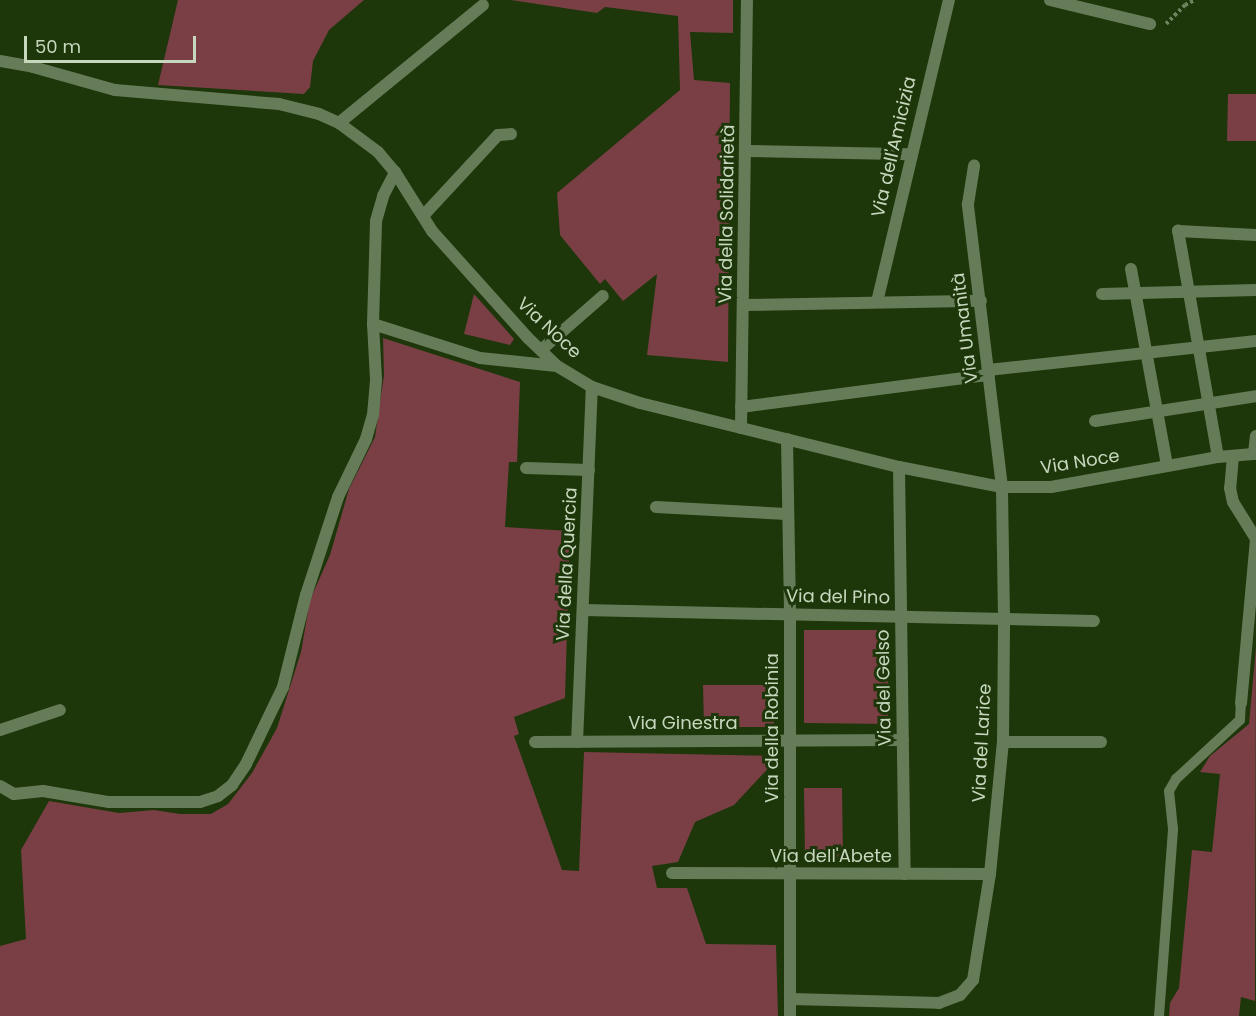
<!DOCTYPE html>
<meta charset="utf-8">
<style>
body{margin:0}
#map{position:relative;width:1256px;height:1016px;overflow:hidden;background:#1d360a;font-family:Poppins,sans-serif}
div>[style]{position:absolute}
.green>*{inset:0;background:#793f45}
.path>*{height:4px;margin-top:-2px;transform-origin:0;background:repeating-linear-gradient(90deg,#6d825f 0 3px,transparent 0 6px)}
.service>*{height:10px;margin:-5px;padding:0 5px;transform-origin:5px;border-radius:5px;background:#667c59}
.minor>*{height:12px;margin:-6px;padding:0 6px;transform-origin:6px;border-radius:6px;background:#667c59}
span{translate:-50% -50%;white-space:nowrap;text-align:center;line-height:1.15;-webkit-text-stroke:6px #1d360a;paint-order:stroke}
.street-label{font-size:18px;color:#c7d7be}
.scale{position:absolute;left:24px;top:36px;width:172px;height:27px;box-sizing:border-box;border:3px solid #c7d7be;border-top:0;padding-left:8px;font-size:18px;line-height:21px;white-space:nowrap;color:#c7d7be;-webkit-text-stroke:4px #1d360a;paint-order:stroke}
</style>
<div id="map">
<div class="green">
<i style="clip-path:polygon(178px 0,364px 0,329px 30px,313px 61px,310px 87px,304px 94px,158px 85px)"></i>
<i style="clip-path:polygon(511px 0,733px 0,733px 33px,690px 32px,694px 80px,730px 83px,728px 362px,647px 355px,657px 274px,623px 301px,605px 279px,600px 284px,560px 235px,557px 193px,680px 90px,678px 16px,605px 7px,597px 13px)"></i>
<i style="clip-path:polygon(1228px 94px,1256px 94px,1256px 141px,1227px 141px)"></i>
<i style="clip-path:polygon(474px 294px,514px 339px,510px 345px,464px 334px)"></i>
<i style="clip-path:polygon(383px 338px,520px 382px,517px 462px,509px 462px,505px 527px,570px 531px,565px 698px,514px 717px,519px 734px,514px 736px,562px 870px,579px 871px,584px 752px,773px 756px,775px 761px,734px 805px,695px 822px,678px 862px,652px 866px,657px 888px,687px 888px,706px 944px,776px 945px,778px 1016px,0 1016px,0 946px,26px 939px,21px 850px,49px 801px,119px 813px,154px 810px,180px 814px,211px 814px,228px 804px,252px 773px,277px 728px,301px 652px,310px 600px,330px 555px,349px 489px,375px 437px,384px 375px)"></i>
<i style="clip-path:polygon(804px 630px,888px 630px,888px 724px,804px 723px)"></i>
<i style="clip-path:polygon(1256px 647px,1255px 1001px,1241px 997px,1239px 1016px,1169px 1016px,1170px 1003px,1179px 988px,1192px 850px,1212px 852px,1220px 774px,1200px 772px,1210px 756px,1249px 724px)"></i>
<i style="clip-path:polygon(703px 685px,774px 685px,774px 727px,704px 727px)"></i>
<i style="clip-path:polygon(804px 788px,842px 788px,843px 858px,805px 858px)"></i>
</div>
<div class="path">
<i style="left:1166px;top:24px;width:27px;rotate:-45deg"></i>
<i style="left:1185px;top:5px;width:11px;rotate:-27deg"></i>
</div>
<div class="service">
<i style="left:1159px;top:1016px;width:188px;rotate:-85.7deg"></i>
<i style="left:1173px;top:829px;width:38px;rotate:-96deg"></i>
<i style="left:1169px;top:791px;width:14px;rotate:-60deg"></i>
<i style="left:1176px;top:779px;width:87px;rotate:-42.7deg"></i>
<i style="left:1240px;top:720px;width:17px;rotate:-87deg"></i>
</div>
<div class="minor">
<i style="left:1050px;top:0;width:103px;rotate:13.5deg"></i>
<i style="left:0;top:61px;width:34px;rotate:10deg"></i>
<i style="left:33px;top:67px;width:85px;rotate:15.7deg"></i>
<i style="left:115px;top:90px;width:165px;rotate:4.9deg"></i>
<i style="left:279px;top:104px;width:41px;rotate:14deg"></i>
<i style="left:319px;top:114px;width:22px;rotate:24deg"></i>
<i style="left:339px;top:123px;width:49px;rotate:36.6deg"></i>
<i style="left:378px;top:152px;width:26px;rotate:50deg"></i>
<i style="left:395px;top:172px;width:70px;rotate:57.9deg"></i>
<i style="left:432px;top:231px;width:144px;rotate:48.1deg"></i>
<i style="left:528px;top:338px;width:40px;rotate:44deg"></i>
<i style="left:557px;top:366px;width:41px;rotate:31deg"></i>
<i style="left:592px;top:387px;width:51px;rotate:18.4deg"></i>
<i style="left:640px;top:403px;width:267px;rotate:13.9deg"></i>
<i style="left:899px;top:467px;width:105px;rotate:11deg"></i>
<i style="left:1002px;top:487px;width:49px"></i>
<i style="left:1051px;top:487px;width:170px;rotate:-10.2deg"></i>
<i style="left:1218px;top:457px;width:38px;rotate:-5deg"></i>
<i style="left:339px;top:123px;width:186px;rotate:-39.3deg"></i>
<i style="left:747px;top:151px;width:163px;rotate:1.1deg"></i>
<i style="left:423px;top:216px;width:110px;rotate:-47.2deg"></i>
<i style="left:498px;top:135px;width:13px;rotate:-4deg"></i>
<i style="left:1131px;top:269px;width:200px;rotate:79.6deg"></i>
<i style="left:1102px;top:294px;width:154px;rotate:-1.5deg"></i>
<i style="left:877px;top:302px;width:310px;rotate:-76.6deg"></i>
<i style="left:743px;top:305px;width:238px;rotate:-1deg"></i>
<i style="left:373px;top:324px;width:112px;rotate:17.6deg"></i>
<i style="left:480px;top:358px;width:77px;rotate:5.9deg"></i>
<i style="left:541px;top:350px;width:82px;rotate:-41.1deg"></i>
<i style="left:988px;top:370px;width:270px;rotate:-6.2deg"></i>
<i style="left:741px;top:407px;width:250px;rotate:-7.4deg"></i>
<i style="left:1095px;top:421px;width:163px;rotate:-8.8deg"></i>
<i style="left:741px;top:428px;width:428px;rotate:-89.2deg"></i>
<i style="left:787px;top:439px;width:175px;rotate:89deg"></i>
<i style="left:790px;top:614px;width:402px;rotate:90deg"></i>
<i style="left:1254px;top:454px;width:18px;rotate:-84deg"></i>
<i style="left:1233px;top:456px;width:32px;rotate:95deg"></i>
<i style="left:1230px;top:488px;width:14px;rotate:78deg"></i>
<i style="left:1233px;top:502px;width:44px;rotate:58.1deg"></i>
<i style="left:1256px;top:539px;width:165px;rotate:95.2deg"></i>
<i style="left:1218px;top:457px;width:230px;rotate:-100deg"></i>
<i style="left:1178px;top:231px;width:78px;rotate:2.9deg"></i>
<i style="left:899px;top:467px;width:407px;rotate:89.2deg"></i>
<i style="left:526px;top:468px;width:63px;rotate:1.8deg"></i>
<i style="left:656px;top:507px;width:131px;rotate:3.1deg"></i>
<i style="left:583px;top:610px;width:511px;rotate:1.23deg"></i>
<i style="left:0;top:730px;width:63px;rotate:-18.4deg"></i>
<i style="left:535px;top:742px;width:368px;rotate:-0.3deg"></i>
<i style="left:577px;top:742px;width:355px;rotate:-87.6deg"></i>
<i style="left:1003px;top:742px;width:98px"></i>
<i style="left:0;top:786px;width:16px;rotate:30deg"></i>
<i style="left:14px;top:794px;width:29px;rotate:-6deg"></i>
<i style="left:43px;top:791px;width:67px;rotate:9.5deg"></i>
<i style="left:109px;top:802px;width:91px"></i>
<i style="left:200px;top:802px;width:19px;rotate:-18deg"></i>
<i style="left:218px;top:796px;width:18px;rotate:-38deg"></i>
<i style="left:232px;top:785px;width:25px;rotate:-56deg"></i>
<i style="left:246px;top:764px;width:85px;rotate:-64.3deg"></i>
<i style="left:283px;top:687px;width:95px;rotate:-76deg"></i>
<i style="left:306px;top:595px;width:103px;rotate:-71.9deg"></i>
<i style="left:338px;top:497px;width:64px;rotate:-64.2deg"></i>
<i style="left:366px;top:439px;width:25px;rotate:-74deg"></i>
<i style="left:373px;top:415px;width:36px;rotate:-85deg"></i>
<i style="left:376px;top:379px;width:55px;rotate:-93.1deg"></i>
<i style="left:373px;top:324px;width:103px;rotate:-88.3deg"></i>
<i style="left:376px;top:221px;width:26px;rotate:-74deg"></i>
<i style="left:383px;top:196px;width:27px;rotate:-63deg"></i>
<i style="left:672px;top:873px;width:318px;rotate:0.2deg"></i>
<i style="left:791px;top:999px;width:148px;rotate:1.5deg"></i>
<i style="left:939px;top:1003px;width:22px;rotate:-21deg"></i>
<i style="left:960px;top:995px;width:20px;rotate:-49deg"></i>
<i style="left:973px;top:980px;width:107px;rotate:-80.9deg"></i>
<i style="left:990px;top:874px;width:133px;rotate:-84.4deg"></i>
<i style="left:1003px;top:742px;width:124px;rotate:-89.5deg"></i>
<i style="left:1004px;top:618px;width:131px;rotate:-90.9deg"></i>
<i style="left:1002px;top:487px;width:285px;rotate:-96.9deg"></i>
<i style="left:968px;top:204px;width:39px;rotate:-81deg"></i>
</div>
<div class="street-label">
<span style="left:894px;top:147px;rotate:-77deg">Via dell'Amicizia</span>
<span style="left:727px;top:214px;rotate:-89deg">Via della Solidarietà</span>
<span style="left:549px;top:328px;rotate:43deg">Via Noce</span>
<span style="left:965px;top:328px;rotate:-97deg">Via Umanità</span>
<span style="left:1080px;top:462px;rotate:-9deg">Via Noce</span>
<span style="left:567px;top:564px;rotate:-87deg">Via della Quercia</span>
<span style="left:838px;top:597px;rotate:1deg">Via del Pino</span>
<span style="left:884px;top:688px;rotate:-91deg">Via del Gelso</span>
<span style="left:683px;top:723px">Via Ginestra</span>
<span style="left:772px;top:728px;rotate:-90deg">Via della Robinia</span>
<span style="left:982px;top:743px;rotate:-87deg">Via del Larice</span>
<span style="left:831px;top:856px">Via dell'Abete</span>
</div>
<div class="scale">50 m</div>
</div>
